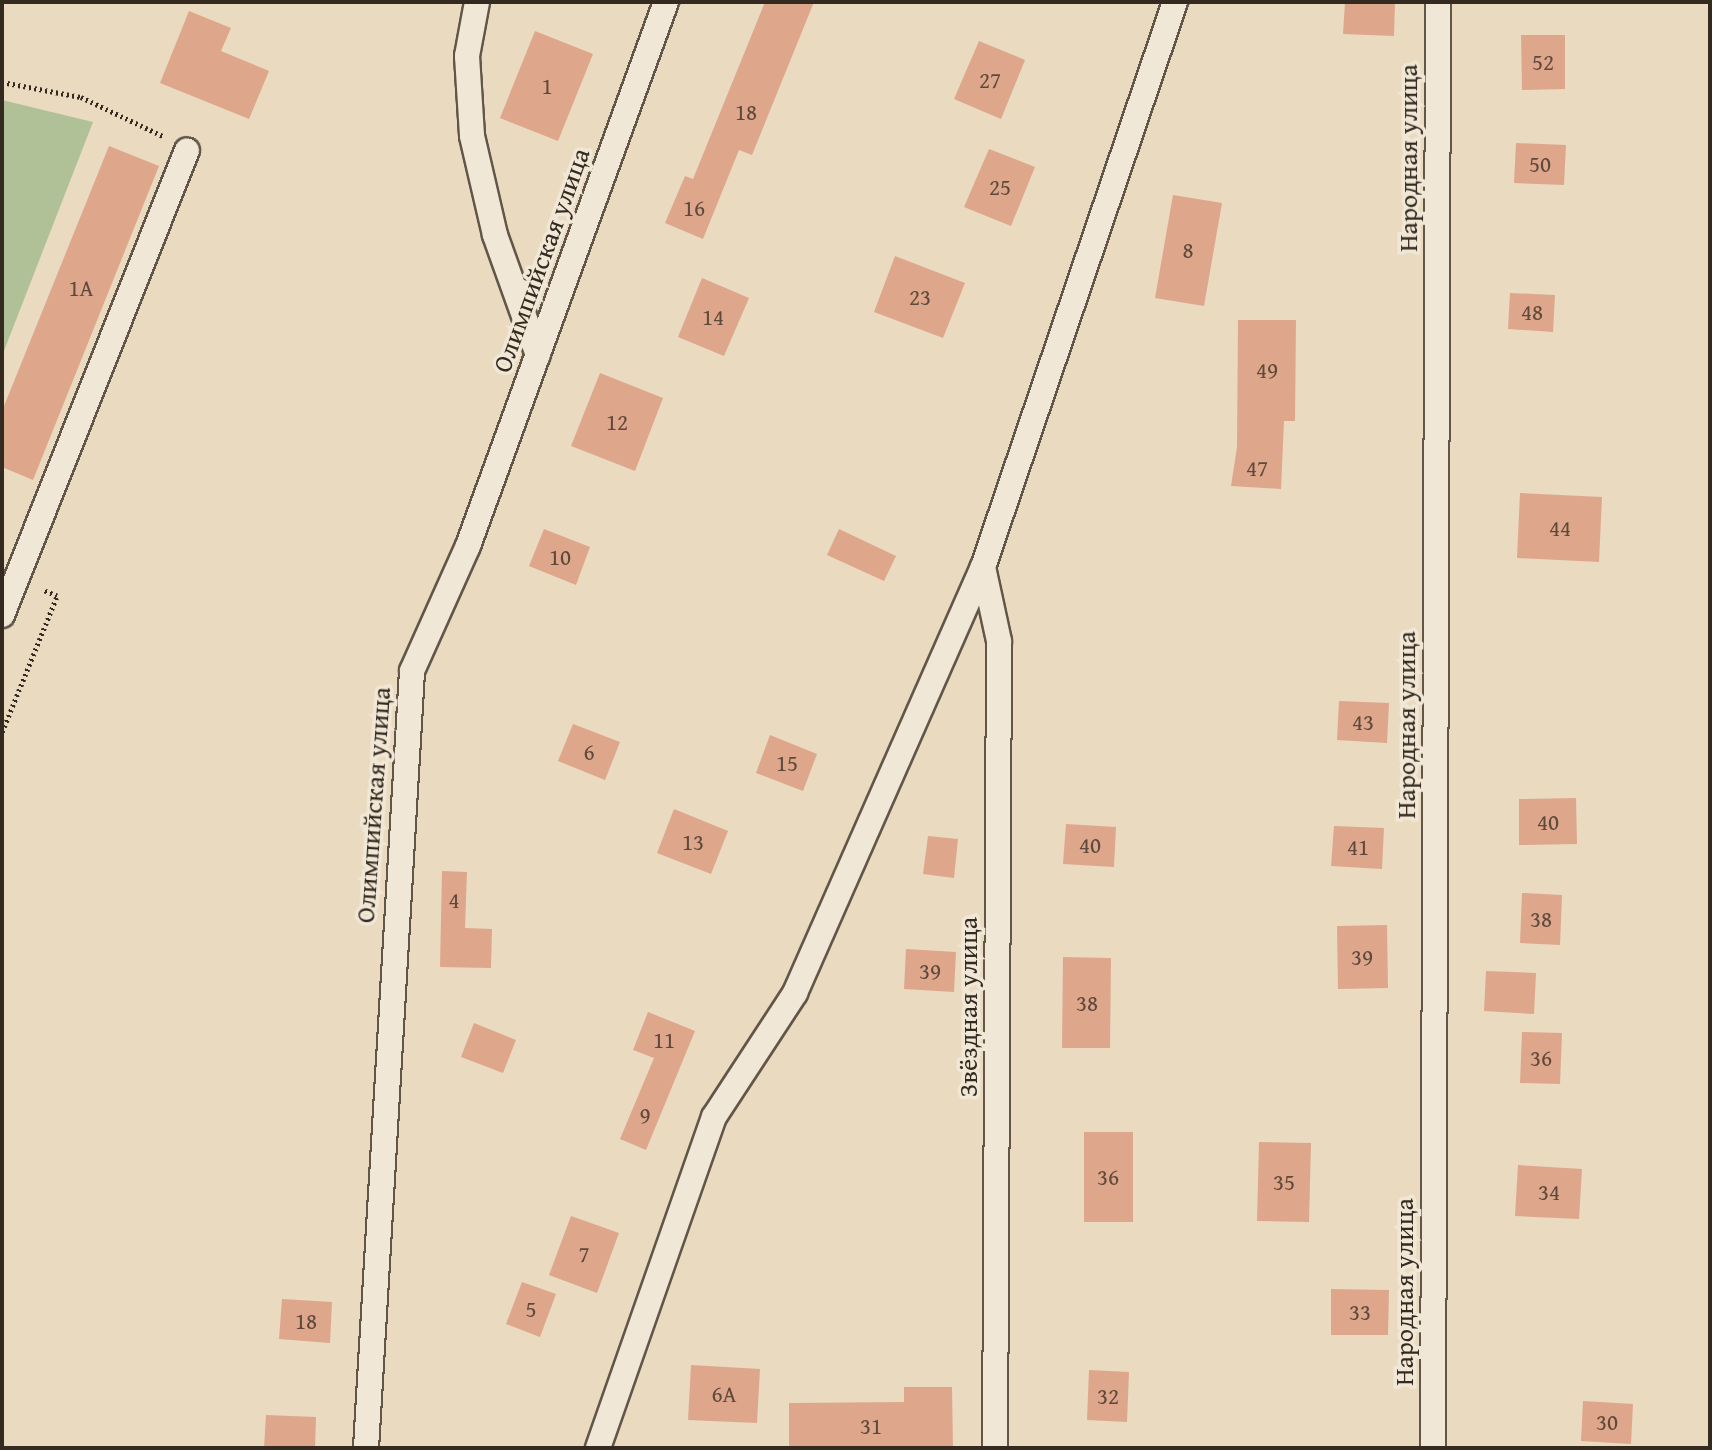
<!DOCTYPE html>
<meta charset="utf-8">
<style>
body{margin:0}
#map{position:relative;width:1712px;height:1450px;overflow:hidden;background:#e9dac0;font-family:"Gentium Book Plus",serif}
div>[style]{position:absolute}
.green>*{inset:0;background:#b0c197}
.building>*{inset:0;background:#dea78c}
.path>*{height:4.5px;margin-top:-2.25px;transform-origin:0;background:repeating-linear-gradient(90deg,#342a1f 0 2px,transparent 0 5.5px)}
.roads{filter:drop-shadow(2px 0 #615647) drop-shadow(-2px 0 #615647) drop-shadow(0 2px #615647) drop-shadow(0 -2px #615647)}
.street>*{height:24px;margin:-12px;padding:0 12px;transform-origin:12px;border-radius:12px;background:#f1e7d6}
span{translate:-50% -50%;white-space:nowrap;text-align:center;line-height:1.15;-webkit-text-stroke:7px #f1e7d6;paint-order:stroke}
.number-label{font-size:23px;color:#5e493a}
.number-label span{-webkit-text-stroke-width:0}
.street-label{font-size:26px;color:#342a1f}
.frame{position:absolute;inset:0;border:4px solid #342a1f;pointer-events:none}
</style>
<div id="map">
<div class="green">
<i style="clip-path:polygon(2px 100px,93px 122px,2px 356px)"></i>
</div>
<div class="building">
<i style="clip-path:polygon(765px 2px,814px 2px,752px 155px,739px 150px,703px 239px,665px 223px,685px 176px,693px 179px)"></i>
<i style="clip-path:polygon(1345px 2px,1395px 2px,1394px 36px,1343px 34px)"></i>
<i style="clip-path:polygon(189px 11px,231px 28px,221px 51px,269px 71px,249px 119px,160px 83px)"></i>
<i style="clip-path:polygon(535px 31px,593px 54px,558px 141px,500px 118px)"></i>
<i style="clip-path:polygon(1521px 35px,1565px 35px,1565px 89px,1522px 90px)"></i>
<i style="clip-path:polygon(979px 41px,1025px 60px,1001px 119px,954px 99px)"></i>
<i style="clip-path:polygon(1516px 143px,1566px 145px,1564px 185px,1514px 183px)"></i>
<i style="clip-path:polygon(109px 146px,159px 166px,33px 480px,2px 467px,2px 411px)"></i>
<i style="clip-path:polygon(989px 149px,1035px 167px,1011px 226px,964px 207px)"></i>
<i style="clip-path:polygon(1173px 195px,1222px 203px,1204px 306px,1155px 298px)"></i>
<i style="clip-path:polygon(895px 256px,965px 283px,943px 338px,874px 312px)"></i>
<i style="clip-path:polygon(702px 278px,749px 298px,724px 356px,678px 337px)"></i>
<i style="clip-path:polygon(1510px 293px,1555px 295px,1553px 332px,1508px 329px)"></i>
<i style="clip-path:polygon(1238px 320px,1296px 320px,1295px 421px,1284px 421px,1281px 489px,1231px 486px,1237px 447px)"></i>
<i style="clip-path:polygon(600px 373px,663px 398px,635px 471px,571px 446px)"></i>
<i style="clip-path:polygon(1520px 493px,1602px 497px,1599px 562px,1517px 558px)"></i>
<i style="clip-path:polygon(544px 529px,590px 547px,576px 585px,529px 566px)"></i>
<i style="clip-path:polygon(839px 529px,896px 556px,884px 581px,827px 555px)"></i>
<i style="clip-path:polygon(1339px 701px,1389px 703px,1387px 743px,1337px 740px)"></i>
<i style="clip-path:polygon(573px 724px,620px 742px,605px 780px,558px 761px)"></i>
<i style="clip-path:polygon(770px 735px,817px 754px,803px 791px,756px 773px)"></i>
<i style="clip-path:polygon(1576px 798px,1577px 844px,1519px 845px,1519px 799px)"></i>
<i style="clip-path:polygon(674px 809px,728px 831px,711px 874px,657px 853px)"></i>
<i style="clip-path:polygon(1066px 824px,1116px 827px,1114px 867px,1063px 864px)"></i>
<i style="clip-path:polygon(1334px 826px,1384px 828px,1382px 869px,1331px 866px)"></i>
<i style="clip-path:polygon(928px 836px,958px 839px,954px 878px,923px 874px)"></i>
<i style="clip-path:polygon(442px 871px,467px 872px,465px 928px,492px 929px,491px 968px,440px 967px)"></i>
<i style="clip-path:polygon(1522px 893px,1562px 895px,1560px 945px,1520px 943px)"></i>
<i style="clip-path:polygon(1387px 925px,1388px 988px,1338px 989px,1337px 926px)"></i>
<i style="clip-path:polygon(906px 949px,956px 952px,954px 992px,904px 989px)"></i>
<i style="clip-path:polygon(1063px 957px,1111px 958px,1110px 1048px,1062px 1048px)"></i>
<i style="clip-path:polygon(1486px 971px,1536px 973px,1534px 1014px,1484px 1011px)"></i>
<i style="clip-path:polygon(648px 1012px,695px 1031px,646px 1150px,620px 1139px,654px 1058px,633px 1050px)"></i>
<i style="clip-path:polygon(474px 1023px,516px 1040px,503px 1073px,461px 1057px)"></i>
<i style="clip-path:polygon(1522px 1032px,1562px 1033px,1560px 1084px,1520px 1083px)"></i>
<i style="clip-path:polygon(1084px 1132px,1133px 1132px,1133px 1222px,1084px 1222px)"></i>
<i style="clip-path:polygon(1259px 1142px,1311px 1143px,1309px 1222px,1257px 1221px)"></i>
<i style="clip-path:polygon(1518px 1165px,1582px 1169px,1579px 1219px,1515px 1216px)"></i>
<i style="clip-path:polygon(571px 1216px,619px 1233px,597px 1293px,549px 1275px)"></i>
<i style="clip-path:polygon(522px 1282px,556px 1294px,540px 1337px,506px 1324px)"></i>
<i style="clip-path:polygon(1331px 1289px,1389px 1290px,1388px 1335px,1331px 1335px)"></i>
<i style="clip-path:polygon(282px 1299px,332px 1302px,330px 1343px,279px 1339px)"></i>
<i style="clip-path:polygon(691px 1365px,760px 1369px,757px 1423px,688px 1420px)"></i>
<i style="clip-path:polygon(1089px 1370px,1129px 1372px,1127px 1422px,1087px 1420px)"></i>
<i style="clip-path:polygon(904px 1387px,952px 1387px,953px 1448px,789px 1448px,789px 1403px,904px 1402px)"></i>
<i style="clip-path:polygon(1583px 1401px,1633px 1404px,1631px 1444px,1581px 1441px)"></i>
<i style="clip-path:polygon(266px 1415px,316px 1417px,315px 1448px,264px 1448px)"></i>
</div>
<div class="path">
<i style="left:2px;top:82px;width:80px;rotate:10.8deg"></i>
<i style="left:81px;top:97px;width:93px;rotate:25.5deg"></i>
<i style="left:2px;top:732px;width:147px;rotate:-68deg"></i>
<i style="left:57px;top:596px;width:16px;rotate:-158deg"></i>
</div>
<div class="roads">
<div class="street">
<i style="left:477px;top:2px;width:55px;rotate:100.5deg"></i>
<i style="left:467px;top:56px;width:80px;rotate:86.4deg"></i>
<i style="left:472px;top:136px;width:102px;rotate:76.9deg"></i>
<i style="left:495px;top:235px;width:127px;rotate:70.3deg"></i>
<i style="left:983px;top:567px;width:76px;rotate:77.8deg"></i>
<i style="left:999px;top:641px;width:807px;rotate:90.28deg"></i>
<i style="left:2px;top:615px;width:500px;rotate:-68.3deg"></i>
<i style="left:366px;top:1448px;width:778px;rotate:-86.61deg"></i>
<i style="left:412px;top:671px;width:137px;rotate:-65.9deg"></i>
<i style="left:468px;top:546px;width:579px;rotate:-70deg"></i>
<i style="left:598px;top:1448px;width:351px;rotate:-70.7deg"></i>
<i style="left:714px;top:1117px;width:148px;rotate:-56.8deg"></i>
<i style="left:795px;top:993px;width:466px;rotate:-66.2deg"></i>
<i style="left:983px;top:567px;width:597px;rotate:-71.23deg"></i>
<i style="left:1433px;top:1448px;width:1446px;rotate:-89.8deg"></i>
</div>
</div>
<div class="number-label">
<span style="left:1543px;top:62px">52</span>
<span style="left:990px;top:80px">27</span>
<span style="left:547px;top:86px">1</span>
<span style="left:746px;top:112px">18</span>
<span style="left:1540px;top:164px">50</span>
<span style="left:1000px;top:187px">25</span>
<span style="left:694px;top:208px">16</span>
<span style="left:1188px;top:250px">8</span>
<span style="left:81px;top:288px">1А</span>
<span style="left:920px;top:297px">23</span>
<span style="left:1532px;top:312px">48</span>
<span style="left:713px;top:317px">14</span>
<span style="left:1267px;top:370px">49</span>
<span style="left:617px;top:422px">12</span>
<span style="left:1257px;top:468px">47</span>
<span style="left:1560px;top:528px">44</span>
<span style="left:560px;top:557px">10</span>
<span style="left:1363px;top:722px">43</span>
<span style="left:589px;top:752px">6</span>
<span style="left:787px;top:763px">15</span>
<span style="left:1548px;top:822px">40</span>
<span style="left:693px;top:842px">13</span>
<span style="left:1090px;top:845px">40</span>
<span style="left:1358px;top:847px">41</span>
<span style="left:454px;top:900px">4</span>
<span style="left:1541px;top:919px">38</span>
<span style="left:1362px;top:957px">39</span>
<span style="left:930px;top:971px">39</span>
<span style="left:1087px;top:1003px">38</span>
<span style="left:664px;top:1040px">11</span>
<span style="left:1541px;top:1058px">36</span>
<span style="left:645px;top:1115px">9</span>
<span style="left:1108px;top:1177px">36</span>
<span style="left:1284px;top:1182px">35</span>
<span style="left:1549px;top:1192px">34</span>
<span style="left:584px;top:1254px">7</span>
<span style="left:531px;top:1309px">5</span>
<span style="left:1360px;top:1312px">33</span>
<span style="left:306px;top:1321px">18</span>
<span style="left:724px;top:1394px">6А</span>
<span style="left:1108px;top:1396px">32</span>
<span style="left:1607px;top:1422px">30</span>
<span style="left:871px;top:1426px">31</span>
</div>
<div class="street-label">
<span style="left:1408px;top:158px;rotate:-90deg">Народная улица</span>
<span style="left:541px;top:260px;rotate:-70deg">Олимпийская улица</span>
<span style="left:1406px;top:725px;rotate:-90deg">Народная улица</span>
<span style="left:373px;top:805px;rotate:-86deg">Олимпийская улица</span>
<span style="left:968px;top:1007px;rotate:-90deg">Звёздная улица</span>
<span style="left:1404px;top:1292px;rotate:-90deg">Народная улица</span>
</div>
<div class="frame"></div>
</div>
